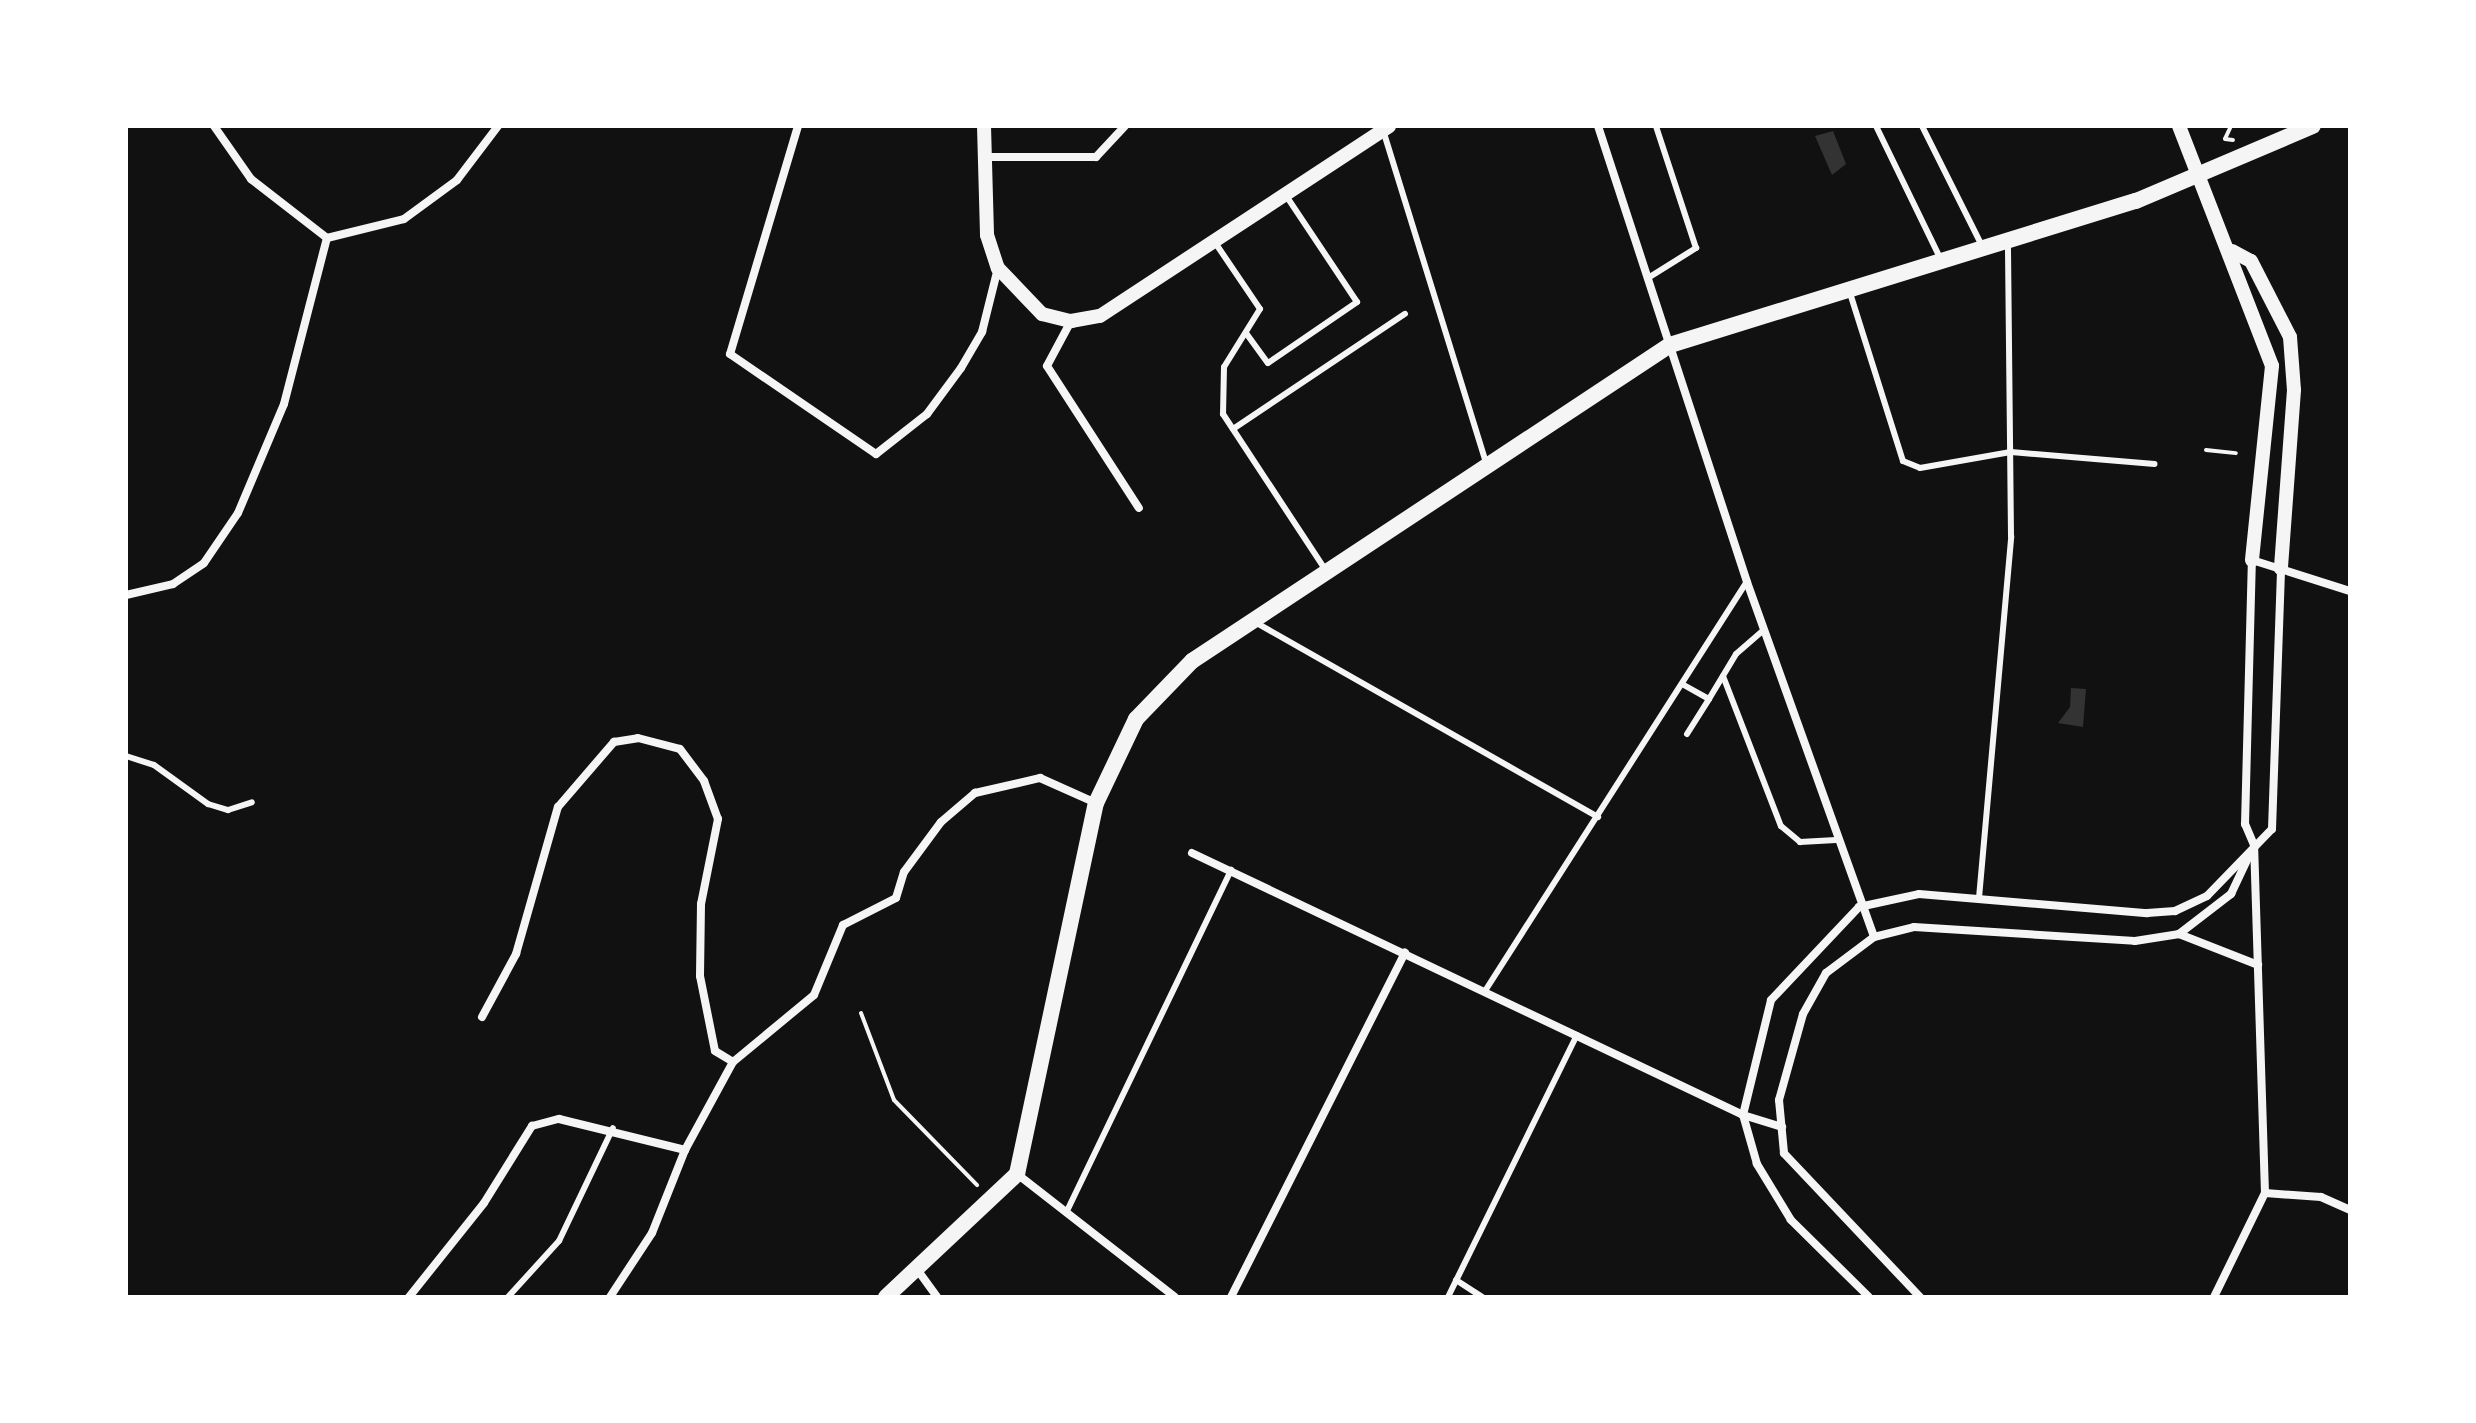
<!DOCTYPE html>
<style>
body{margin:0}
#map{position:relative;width:2476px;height:1423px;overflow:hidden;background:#111;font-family:"Times New Roman",serif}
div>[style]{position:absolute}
.water>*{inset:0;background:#333}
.path>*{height:4px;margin:-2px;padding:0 2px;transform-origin:2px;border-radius:2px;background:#f5f5f5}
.service>*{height:6px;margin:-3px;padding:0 3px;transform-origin:3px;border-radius:3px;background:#f5f5f5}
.minor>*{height:8px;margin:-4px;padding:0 4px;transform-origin:4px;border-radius:4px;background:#f5f5f5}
.tertiary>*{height:14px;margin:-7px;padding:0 7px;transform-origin:7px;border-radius:7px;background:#f5f5f5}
.secondary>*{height:16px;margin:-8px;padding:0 8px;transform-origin:8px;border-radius:8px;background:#f5f5f5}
span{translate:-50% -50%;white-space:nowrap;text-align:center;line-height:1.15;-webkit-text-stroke:6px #fff;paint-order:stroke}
.frame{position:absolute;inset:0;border:128px solid #fff;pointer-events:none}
</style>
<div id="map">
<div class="water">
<i style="clip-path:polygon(1833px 131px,1846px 164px,1832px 175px,1815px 136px)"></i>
<i style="clip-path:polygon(2071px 688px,2086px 689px,2083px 727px,2058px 723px,2070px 707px)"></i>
</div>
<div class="path">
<i style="left:2231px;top:126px;width:14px;rotate:115deg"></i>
<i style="left:2225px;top:139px;width:8px;rotate:7deg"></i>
<i style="left:2206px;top:450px;width:30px;rotate:6deg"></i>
<i style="left:861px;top:1013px;width:93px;rotate:69.2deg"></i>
<i style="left:894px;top:1100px;width:119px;rotate:45.7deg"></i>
</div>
<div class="service">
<i style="left:1876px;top:126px;width:147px;rotate:64.1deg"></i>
<i style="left:1922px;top:126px;width:136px;rotate:63.4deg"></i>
<i style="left:1383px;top:130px;width:348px;rotate:72.8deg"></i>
<i style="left:1214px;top:241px;width:82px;rotate:55.9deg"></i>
<i style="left:1260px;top:309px;width:68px;rotate:121.8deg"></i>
<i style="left:1224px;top:367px;width:47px;rotate:91.2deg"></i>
<i style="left:1223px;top:414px;width:186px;rotate:56.7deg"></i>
<i style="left:1648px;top:278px;width:57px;rotate:-32deg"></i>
<i style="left:1696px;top:248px;width:128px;rotate:-108.2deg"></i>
<i style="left:1850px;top:293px;width:176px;rotate:72.5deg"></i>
<i style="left:1903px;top:461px;width:18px;rotate:22deg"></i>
<i style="left:1920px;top:468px;width:92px;rotate:-10deg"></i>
<i style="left:2011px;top:452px;width:144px;rotate:4.8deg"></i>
<i style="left:1246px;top:333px;width:37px;rotate:54deg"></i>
<i style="left:1268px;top:363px;width:108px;rotate:-34.4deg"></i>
<i style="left:1357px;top:302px;width:130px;rotate:-123.7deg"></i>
<i style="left:1233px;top:429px;width:207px;rotate:-33.8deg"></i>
<i style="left:1253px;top:621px;width:397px;rotate:29.6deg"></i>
<i style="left:1723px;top:676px;width:161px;rotate:68.9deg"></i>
<i style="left:1781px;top:826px;width:25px;rotate:40deg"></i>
<i style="left:1800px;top:842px;width:36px;rotate:-3deg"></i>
<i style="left:1682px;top:684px;width:31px;rotate:29deg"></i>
<i style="left:1709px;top:699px;width:52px;rotate:-59deg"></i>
<i style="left:1736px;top:654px;width:37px;rotate:-41deg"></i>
<i style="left:1687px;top:734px;width:41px;rotate:-57.8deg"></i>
<i style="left:126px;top:756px;width:29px;rotate:18deg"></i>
<i style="left:154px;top:765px;width:67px;rotate:35.8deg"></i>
<i style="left:208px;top:804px;width:21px;rotate:17deg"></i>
<i style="left:228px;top:810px;width:25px;rotate:-18deg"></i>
<i style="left:1979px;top:898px;width:363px;rotate:-84.9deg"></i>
<i style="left:2011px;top:536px;width:293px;rotate:-90.6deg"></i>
<i style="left:1485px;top:991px;width:486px;rotate:-57.4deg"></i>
<i style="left:1066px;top:1213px;width:381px;rotate:-64.3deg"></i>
<i style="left:1456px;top:1280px;width:31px;rotate:33deg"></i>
<i style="left:508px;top:1297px;width:76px;rotate:-47.7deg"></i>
<i style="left:559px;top:1241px;width:125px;rotate:-64.5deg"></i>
<i style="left:1448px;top:1297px;width:292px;rotate:-63.8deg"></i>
</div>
<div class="minor">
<i style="left:214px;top:126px;width:65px;rotate:55.1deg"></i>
<i style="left:251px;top:179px;width:96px;rotate:37.8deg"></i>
<i style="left:798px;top:126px;width:238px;rotate:106.6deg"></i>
<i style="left:730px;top:354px;width:177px;rotate:34.4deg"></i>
<i style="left:876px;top:454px;width:65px;rotate:-38.1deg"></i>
<i style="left:927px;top:414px;width:57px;rotate:-53.5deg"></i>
<i style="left:961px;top:368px;width:42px;rotate:-59.7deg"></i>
<i style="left:982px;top:332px;width:66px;rotate:-76deg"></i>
<i style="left:1598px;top:126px;width:480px;rotate:71.9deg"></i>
<i style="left:1747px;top:582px;width:377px;rotate:70.3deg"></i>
<i style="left:985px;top:157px;width:111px"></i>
<i style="left:1096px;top:157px;width:42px;rotate:-46.9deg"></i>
<i style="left:327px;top:238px;width:79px;rotate:-13.9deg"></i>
<i style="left:404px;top:219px;width:66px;rotate:-36.3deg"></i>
<i style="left:457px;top:180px;width:68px;rotate:-52.8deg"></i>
<i style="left:1071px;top:321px;width:51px;rotate:118.1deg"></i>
<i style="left:1047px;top:366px;width:169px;rotate:57.1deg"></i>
<i style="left:126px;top:595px;width:48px;rotate:-13.2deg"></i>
<i style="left:173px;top:584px;width:37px;rotate:-34deg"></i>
<i style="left:204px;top:563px;width:60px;rotate:-55.8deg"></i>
<i style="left:238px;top:513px;width:118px;rotate:-67.1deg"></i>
<i style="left:284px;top:404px;width:171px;rotate:-75.5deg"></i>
<i style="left:1192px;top:853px;width:610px;rotate:25.43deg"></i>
<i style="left:1743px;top:1115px;width:41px;rotate:17.1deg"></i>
<i style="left:2179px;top:934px;width:85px;rotate:21.4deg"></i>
<i style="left:482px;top:1017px;width:72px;rotate:-61.6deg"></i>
<i style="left:516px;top:954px;width:153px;rotate:-74.1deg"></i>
<i style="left:558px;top:807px;width:86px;rotate:-49.3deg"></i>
<i style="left:614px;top:742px;width:24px;rotate:-9deg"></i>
<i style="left:638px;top:738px;width:43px;rotate:14.7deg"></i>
<i style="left:680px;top:749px;width:40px;rotate:53deg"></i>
<i style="left:704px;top:781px;width:40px;rotate:69.8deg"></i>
<i style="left:718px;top:819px;width:87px;rotate:101.3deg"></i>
<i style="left:701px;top:904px;width:72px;rotate:90.8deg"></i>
<i style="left:700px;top:976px;width:76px;rotate:78.7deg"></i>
<i style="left:715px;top:1051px;width:21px;rotate:31deg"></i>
<i style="left:733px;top:1062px;width:105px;rotate:-39.6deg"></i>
<i style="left:814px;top:995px;width:76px;rotate:-67.5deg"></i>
<i style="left:843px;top:925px;width:59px;rotate:-27deg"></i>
<i style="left:896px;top:898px;width:27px;rotate:-73deg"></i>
<i style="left:904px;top:872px;width:62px;rotate:-53.5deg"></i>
<i style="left:941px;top:822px;width:45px;rotate:-40.5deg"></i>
<i style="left:975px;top:793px;width:67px;rotate:-13deg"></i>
<i style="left:1040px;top:778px;width:61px;rotate:24.1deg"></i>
<i style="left:685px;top:1150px;width:100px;rotate:-61.4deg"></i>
<i style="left:1017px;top:1174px;width:200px;rotate:37.9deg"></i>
<i style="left:2265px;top:1193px;width:56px;rotate:4.1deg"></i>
<i style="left:2321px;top:1197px;width:32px;rotate:24deg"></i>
<i style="left:919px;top:1272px;width:31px;rotate:54deg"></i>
<i style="left:409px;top:1297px;width:120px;rotate:-51.4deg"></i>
<i style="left:484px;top:1203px;width:91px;rotate:-58.1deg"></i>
<i style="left:532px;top:1126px;width:28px;rotate:-15deg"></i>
<i style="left:559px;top:1119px;width:130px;rotate:13.8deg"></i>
<i style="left:685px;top:1150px;width:89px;rotate:111.7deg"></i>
<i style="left:652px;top:1233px;width:77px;rotate:123.3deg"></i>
<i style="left:1231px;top:1297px;width:386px;rotate:-63.2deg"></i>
<i style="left:1869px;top:1297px;width:110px;rotate:-135.4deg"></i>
<i style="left:1791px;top:1220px;width:66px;rotate:-121.3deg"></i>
<i style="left:1757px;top:1164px;width:51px;rotate:-105.9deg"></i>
<i style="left:1743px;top:1115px;width:118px;rotate:-76.3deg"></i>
<i style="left:1771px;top:1000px;width:128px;rotate:-46.6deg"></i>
<i style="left:1859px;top:907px;width:61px;rotate:-12.2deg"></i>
<i style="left:1919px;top:894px;width:229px;rotate:4.8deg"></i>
<i style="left:2147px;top:913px;width:28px;rotate:-4deg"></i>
<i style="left:2175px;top:911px;width:35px;rotate:-25deg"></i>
<i style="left:2207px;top:896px;width:93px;rotate:-45.9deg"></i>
<i style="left:2272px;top:829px;width:260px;rotate:-88deg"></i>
<i style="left:1920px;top:1297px;width:198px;rotate:-133.4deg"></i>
<i style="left:1784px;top:1153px;width:53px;rotate:-95.4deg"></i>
<i style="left:1779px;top:1100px;width:89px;rotate:-74.4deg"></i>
<i style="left:1803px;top:1014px;width:47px;rotate:-60.7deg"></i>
<i style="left:1826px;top:973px;width:60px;rotate:-36.9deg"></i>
<i style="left:1874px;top:937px;width:41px;rotate:-14deg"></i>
<i style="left:1914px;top:927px;width:221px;rotate:3.6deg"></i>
<i style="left:2135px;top:941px;width:45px;rotate:-9deg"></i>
<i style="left:2179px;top:934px;width:66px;rotate:-37.6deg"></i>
<i style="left:2231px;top:894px;width:42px;rotate:-64.7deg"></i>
<i style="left:2214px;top:1297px;width:116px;rotate:-63.9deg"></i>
<i style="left:2265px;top:1193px;width:348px;rotate:-91.8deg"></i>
<i style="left:2254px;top:845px;width:23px;rotate:-113deg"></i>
<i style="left:2245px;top:824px;width:264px;rotate:-88.5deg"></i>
<i style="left:2252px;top:560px;width:103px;rotate:17.6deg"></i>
</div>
<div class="tertiary">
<i style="left:984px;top:126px;width:109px;rotate:88.4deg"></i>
<i style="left:987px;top:235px;width:35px;rotate:72deg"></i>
<i style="left:998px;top:268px;width:64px;rotate:46.3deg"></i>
<i style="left:1042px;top:314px;width:30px;rotate:14deg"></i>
<i style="left:1071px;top:321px;width:29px;rotate:-10deg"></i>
<i style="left:1100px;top:316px;width:346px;rotate:-33.3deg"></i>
<i style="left:2179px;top:126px;width:257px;rotate:68.8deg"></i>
<i style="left:2272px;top:366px;width:195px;rotate:95.9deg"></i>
<i style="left:2232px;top:251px;width:21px;rotate:28deg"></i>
<i style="left:2251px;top:261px;width:85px;rotate:62.8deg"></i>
<i style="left:2290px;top:337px;width:53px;rotate:85.7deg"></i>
<i style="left:2294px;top:390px;width:179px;rotate:94.2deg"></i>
</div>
<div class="secondary">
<i style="left:886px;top:1297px;width:180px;rotate:-43.2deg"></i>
<i style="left:1017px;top:1174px;width:379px;rotate:-78deg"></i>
<i style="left:1096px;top:803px;width:93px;rotate:-64.5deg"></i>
<i style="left:1136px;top:719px;width:81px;rotate:-46deg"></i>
<i style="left:1192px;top:661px;width:573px;rotate:-33.47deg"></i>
<i style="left:1670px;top:345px;width:488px;rotate:-17.2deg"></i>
<i style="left:2136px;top:201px;width:192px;rotate:-23deg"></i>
</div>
<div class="frame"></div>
</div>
